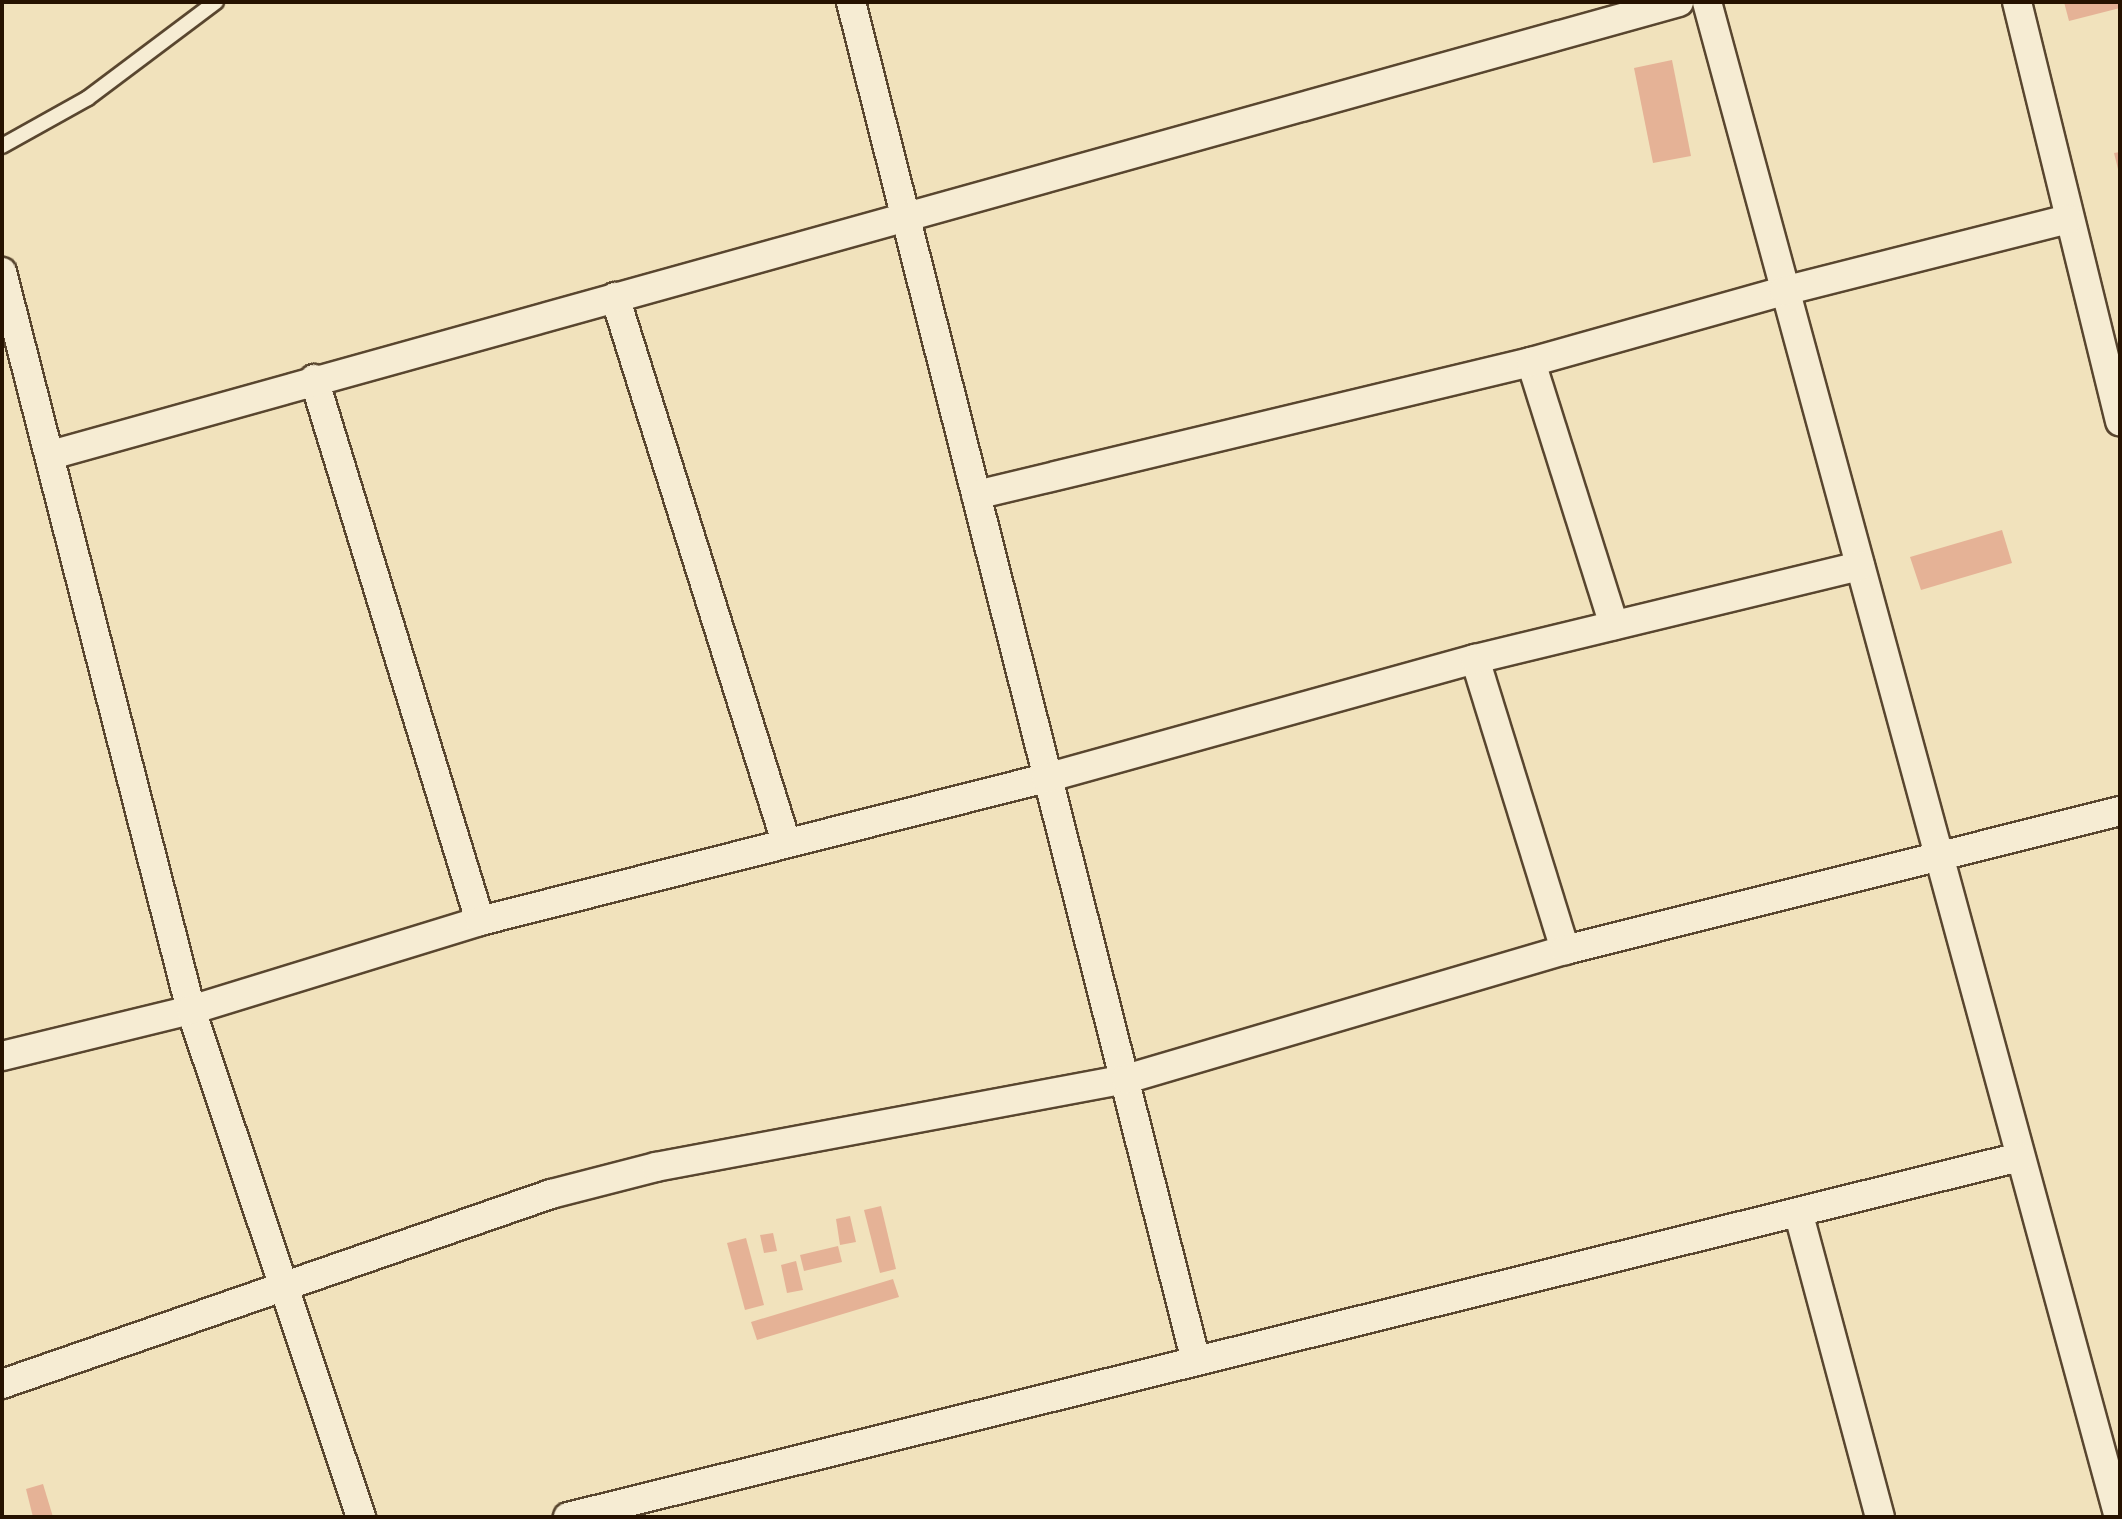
<!DOCTYPE html>
<style>
body{margin:0}
#map{position:relative;width:2122px;height:1519px;overflow:hidden;background:#f1e2bc;font-family:"IM FELL English",serif}
div>[style]{position:absolute}
.building>*{inset:0;background:#e5b296}
.roads{filter:drop-shadow(2px 0 #59462f) drop-shadow(-2px 0 #59462f) drop-shadow(0 2px #59462f) drop-shadow(0 -2px #59462f)}
.service>*{height:14px;margin:-7px;padding:0 7px;transform-origin:7px;border-radius:7px;background:#f6ecd3}
.minor>*{height:28px;margin:-14px;padding:0 14px;transform-origin:14px;border-radius:14px;background:#f6ecd3}
span{translate:-50% -50%;white-space:nowrap;text-align:center;line-height:1.15;-webkit-text-stroke:6px #f6ecd3;paint-order:stroke}
.frame{position:absolute;inset:0;border:4px solid #261200;pointer-events:none}
</style>
<div id="map">
<div class="building">
<i style="clip-path:polygon(2064px 2px,2120px 2px,2120px 8px,2069px 21px)"></i>
<i style="clip-path:polygon(1672px 60px,1691px 156px,1653px 163px,1634px 68px)"></i>
<i style="clip-path:polygon(2120px 152px,2120px 173px,2119px 173px,2114px 153px)"></i>
<i style="clip-path:polygon(2002px 530px,2012px 563px,1921px 590px,1910px 557px)"></i>
<i style="clip-path:polygon(881px 1206px,896px 1269px,880px 1273px,864px 1210px)"></i>
<i style="clip-path:polygon(850px 1216px,856px 1242px,840px 1245px,836px 1219px)"></i>
<i style="clip-path:polygon(773px 1233px,777px 1251px,764px 1253px,760px 1235px)"></i>
<i style="clip-path:polygon(746px 1238px,764px 1305px,745px 1310px,727px 1243px)"></i>
<i style="clip-path:polygon(838px 1246px,842px 1262px,804px 1271px,800px 1255px)"></i>
<i style="clip-path:polygon(796px 1261px,803px 1290px,787px 1293px,781px 1265px)"></i>
<i style="clip-path:polygon(893px 1279px,899px 1297px,757px 1340px,751px 1322px)"></i>
<i style="clip-path:polygon(43px 1484px,53px 1517px,33px 1517px,26px 1489px)"></i>
</div>
<div class="roads">
<div class="service">
<i style="left:2px;top:146px;width:98px;rotate:-29.2deg"></i>
<i style="left:88px;top:98px;width:160px;rotate:-36.9deg"></i>
</div>
<div class="minor">
<i style="left:851px;top:2px;width:1402px;rotate:75.76deg"></i>
<i style="left:1707px;top:2px;width:1570px;rotate:74.79deg"></i>
<i style="left:2017px;top:2px;width:432px;rotate:76.2deg"></i>
<i style="left:2px;top:272px;width:762px;rotate:75.64deg"></i>
<i style="left:191px;top:1010px;width:535px;rotate:71.46deg"></i>
<i style="left:615px;top:297px;width:571px;rotate:72.58deg"></i>
<i style="left:1531px;top:362px;width:276px;rotate:72.5deg"></i>
<i style="left:314px;top:379px;width:567px;rotate:72.97deg"></i>
<i style="left:51px;top:455px;width:1690px;rotate:-15.55deg"></i>
<i style="left:976px;top:495px;width:571px;rotate:-13.48deg"></i>
<i style="left:1531px;top:362px;width:263px;rotate:-15.7deg"></i>
<i style="left:1784px;top:291px;width:293px;rotate:-14.2deg"></i>
<i style="left:1475px;top:659px;width:305px;rotate:72.8deg"></i>
<i style="left:2px;top:1056px;width:195px;rotate:-13.7deg"></i>
<i style="left:191px;top:1010px;width:302px;rotate:-17.1deg"></i>
<i style="left:480px;top:921px;width:584px;rotate:-14.18deg"></i>
<i style="left:1046px;top:778px;width:445px;rotate:-15.5deg"></i>
<i style="left:1475px;top:659px;width:396px;rotate:-13.6deg"></i>
<i style="left:1799px;top:1215px;width:313px;rotate:75deg"></i>
<i style="left:2px;top:1384px;width:581px;rotate:-19.09deg"></i>
<i style="left:551px;top:1194px;width:108px;rotate:-14.4deg"></i>
<i style="left:656px;top:1167px;width:478px;rotate:-10.6deg"></i>
<i style="left:1126px;top:1079px;width:458px;rotate:-16.4deg"></i>
<i style="left:1565px;top:950px;width:572px;rotate:-14.06deg"></i>
<i style="left:568px;top:1517px;width:1495px;rotate:-13.93deg"></i>
</div>
</div>
<div class="frame"></div>
</div>
